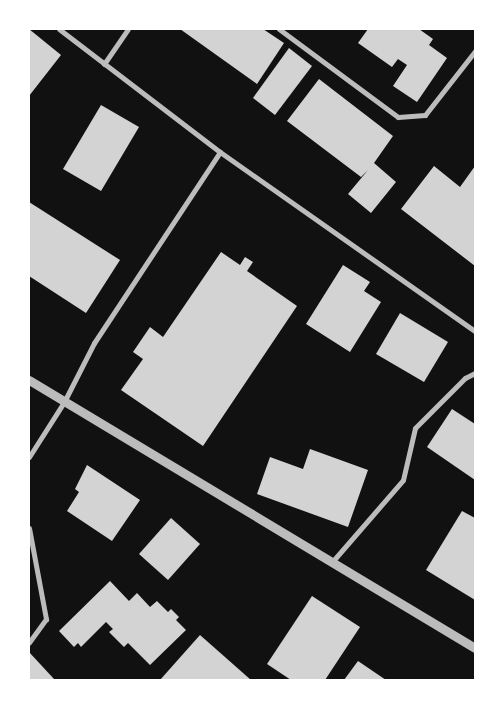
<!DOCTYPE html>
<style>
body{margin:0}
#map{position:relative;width:504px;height:709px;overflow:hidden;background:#111;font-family:"Source Serif 4",serif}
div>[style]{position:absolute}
.building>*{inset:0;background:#d3d3d3}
.minor>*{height:5px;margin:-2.5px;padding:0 2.5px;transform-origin:2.5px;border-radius:2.5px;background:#bcbcbc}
.tertiary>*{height:9px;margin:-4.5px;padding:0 4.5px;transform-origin:4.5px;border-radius:4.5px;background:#bcbcbc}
span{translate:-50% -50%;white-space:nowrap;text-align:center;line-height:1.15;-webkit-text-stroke:4px #fff;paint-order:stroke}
.frame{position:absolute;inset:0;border:30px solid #fff;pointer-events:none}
</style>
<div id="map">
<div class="building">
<i style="clip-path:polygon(29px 29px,61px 55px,29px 96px)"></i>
<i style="clip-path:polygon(180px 29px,263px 29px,284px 43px,257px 84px)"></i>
<i style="clip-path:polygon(368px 29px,419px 29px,433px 39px,429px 45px,447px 58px,417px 102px,393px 86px,407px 65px,398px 59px,392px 67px,358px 43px)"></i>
<i style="clip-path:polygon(289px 48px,312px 66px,275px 115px,253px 98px)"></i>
<i style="clip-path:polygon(319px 79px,393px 136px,374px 163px,396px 182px,371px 213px,348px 194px,368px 170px,361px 177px,287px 121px)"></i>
<i style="clip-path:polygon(101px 105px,139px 127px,101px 191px,63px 169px)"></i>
<i style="clip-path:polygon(434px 166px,460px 187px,475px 166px,475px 266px,401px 209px)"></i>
<i style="clip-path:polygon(29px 202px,120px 260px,86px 313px,29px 276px)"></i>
<i style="clip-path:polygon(221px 252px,240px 265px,245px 257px,253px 262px,247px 271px,297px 306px,203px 446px,121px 390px,143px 359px,133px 352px,150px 327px,163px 337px)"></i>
<i style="clip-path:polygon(343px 265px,370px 282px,364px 291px,381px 302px,350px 352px,306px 324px)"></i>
<i style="clip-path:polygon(400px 313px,448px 342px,424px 382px,376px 354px)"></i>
<i style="clip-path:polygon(452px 409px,475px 424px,475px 480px,427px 447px)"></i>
<i style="clip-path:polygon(310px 449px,368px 470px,348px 527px,257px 494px,270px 457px,303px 469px)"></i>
<i style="clip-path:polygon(87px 465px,140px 500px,112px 541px,67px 511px,79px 492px,75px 489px)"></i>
<i style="clip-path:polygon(462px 511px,475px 518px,475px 600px,426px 570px)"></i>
<i style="clip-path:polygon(171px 518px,200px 544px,168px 580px,139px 554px)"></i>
<i style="clip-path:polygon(110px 581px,129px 601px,137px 593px,150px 607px,157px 601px,168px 612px,171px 609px,179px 617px,176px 620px,186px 630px,150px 665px,128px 643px,124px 647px,109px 632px,113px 629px,106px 622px,81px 647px,78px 643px,74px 647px,59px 631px)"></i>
<i style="clip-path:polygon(312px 596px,360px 627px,325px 680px,291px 680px,267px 664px)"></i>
<i style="clip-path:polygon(200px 635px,251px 680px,160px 680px)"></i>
<i style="clip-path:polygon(29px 652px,54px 679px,52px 680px,29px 680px)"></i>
<i style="clip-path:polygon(358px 661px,386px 680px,344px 680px)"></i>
</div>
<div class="minor">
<i style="left:59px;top:29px;width:203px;rotate:37.4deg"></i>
<i style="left:220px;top:152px;width:312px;rotate:35.1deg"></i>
<i style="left:279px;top:29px;width:148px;rotate:36.5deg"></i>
<i style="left:398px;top:117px;width:27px;rotate:-4deg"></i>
<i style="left:425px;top:115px;width:81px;rotate:-52deg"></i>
<i style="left:104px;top:64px;width:42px;rotate:-55.6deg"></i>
<i style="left:29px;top:457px;width:65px;rotate:-57.5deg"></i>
<i style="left:64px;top:402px;width:66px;rotate:-63deg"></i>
<i style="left:94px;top:343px;width:229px;rotate:-56.6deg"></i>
<i style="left:29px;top:528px;width:93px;rotate:79.4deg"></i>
<i style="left:46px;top:619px;width:29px;rotate:126deg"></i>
<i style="left:332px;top:562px;width:108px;rotate:-49.1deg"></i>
<i style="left:403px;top:480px;width:53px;rotate:-77deg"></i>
<i style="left:415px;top:428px;width:71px;rotate:-45deg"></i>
<i style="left:465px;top:378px;width:11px;rotate:-27deg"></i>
</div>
<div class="tertiary">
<i style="left:29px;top:380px;width:520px;rotate:31deg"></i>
</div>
<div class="frame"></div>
</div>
